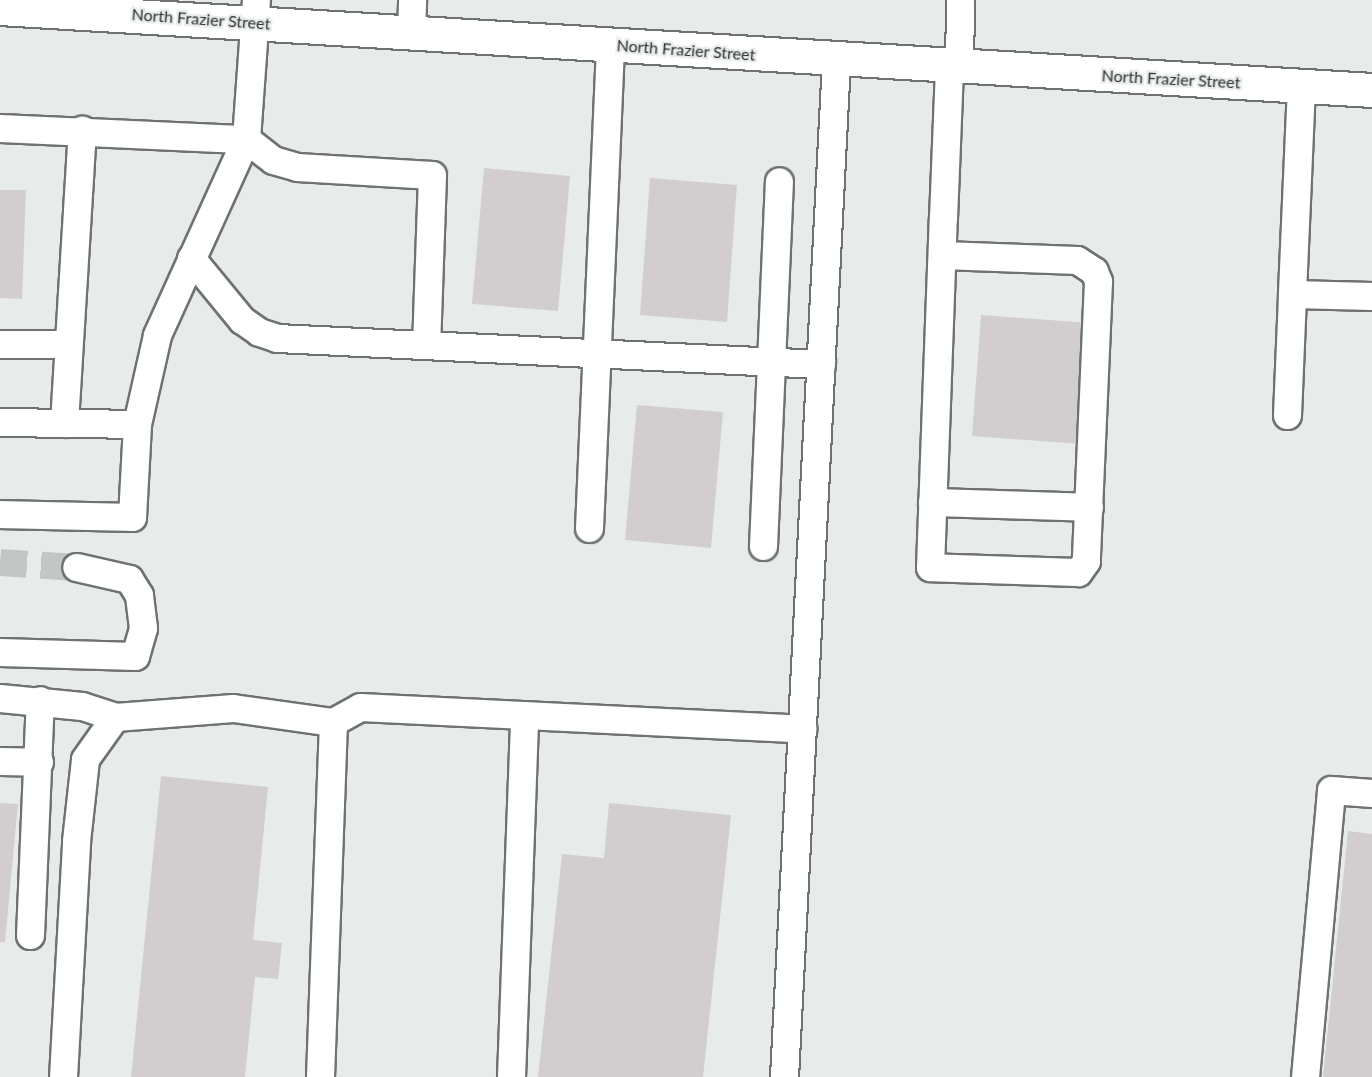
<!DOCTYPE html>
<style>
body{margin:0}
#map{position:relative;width:1372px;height:1077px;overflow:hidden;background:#e7eceb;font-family:Lato,sans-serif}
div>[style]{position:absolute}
.building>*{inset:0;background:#d2ced0}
.minor-tunnel>*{height:27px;margin-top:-13.5px;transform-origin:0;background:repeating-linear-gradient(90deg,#c2c6c5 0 27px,transparent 0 41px)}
.roads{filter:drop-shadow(2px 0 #6e7371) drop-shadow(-2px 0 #6e7371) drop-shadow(0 2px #6e7371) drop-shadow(0 -2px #6e7371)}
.minor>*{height:27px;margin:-13.5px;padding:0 13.5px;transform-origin:13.5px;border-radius:13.5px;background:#fff}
.major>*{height:33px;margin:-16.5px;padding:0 16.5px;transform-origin:16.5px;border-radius:16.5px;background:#fff}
span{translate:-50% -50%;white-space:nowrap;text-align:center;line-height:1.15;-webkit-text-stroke:4.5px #e7eceb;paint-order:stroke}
.street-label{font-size:16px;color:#2d2f2f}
</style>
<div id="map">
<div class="building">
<i style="clip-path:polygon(484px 168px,570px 176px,558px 311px,472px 304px)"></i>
<i style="clip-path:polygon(650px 178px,737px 185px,727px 322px,640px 315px)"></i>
<i style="clip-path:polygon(0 190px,26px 190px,22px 299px,0 298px)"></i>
<i style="clip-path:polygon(981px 315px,1090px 323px,1081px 444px,972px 436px)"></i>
<i style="clip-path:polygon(637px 405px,723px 412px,711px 548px,625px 540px)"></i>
<i style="clip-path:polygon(161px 776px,268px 787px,253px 940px,282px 943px,278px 979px,255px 977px,245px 1077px,131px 1077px)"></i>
<i style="clip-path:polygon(0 803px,18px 804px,5px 942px,0 942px)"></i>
<i style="clip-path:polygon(609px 803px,731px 815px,703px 1077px,538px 1077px,562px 854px,604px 858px)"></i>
<i style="clip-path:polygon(1348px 831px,1372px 834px,1372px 1077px,1323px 1077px)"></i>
</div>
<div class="minor-tunnel">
<i style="left:0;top:562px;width:76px;rotate:3.8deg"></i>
</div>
<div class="roads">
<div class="minor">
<i style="left:411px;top:32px;width:32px;rotate:-88deg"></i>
<i style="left:959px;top:67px;width:67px;rotate:-89.1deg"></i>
<i style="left:1301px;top:86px;width:208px;rotate:92.5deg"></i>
<i style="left:1292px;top:294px;width:80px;rotate:1.4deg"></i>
<i style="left:0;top:128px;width:246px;rotate:2.6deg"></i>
<i style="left:246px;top:139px;width:34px;rotate:38deg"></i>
<i style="left:273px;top:160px;width:25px;rotate:16deg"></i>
<i style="left:297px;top:167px;width:135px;rotate:3.4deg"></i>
<i style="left:432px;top:175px;width:169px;rotate:92deg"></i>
<i style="left:942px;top:255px;width:135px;rotate:2.1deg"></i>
<i style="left:1077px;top:260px;width:20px;rotate:33deg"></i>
<i style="left:1094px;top:271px;width:11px;rotate:68deg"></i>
<i style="left:1098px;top:281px;width:280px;rotate:92.5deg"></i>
<i style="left:1086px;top:561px;width:14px;rotate:126deg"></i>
<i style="left:1078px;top:572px;width:148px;rotate:-178.1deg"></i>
<i style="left:930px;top:567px;width:349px;rotate:-87.9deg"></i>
<i style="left:943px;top:218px;width:151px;rotate:-87.7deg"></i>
<i style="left:191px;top:258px;width:80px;rotate:50.6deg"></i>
<i style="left:242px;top:320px;width:21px;rotate:35deg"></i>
<i style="left:259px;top:332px;width:19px;rotate:18deg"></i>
<i style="left:277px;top:338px;width:545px;rotate:2.74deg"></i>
<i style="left:0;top:344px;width:68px"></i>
<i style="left:1287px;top:415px;width:121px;rotate:-87.6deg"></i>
<i style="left:0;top:422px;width:137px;rotate:0.8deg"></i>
<i style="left:64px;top:423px;width:294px;rotate:-86.5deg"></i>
<i style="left:932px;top:502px;width:157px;rotate:1.8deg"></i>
<i style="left:0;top:514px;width:132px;rotate:1.3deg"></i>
<i style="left:132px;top:517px;width:93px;rotate:-86.9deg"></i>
<i style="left:137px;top:424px;width:91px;rotate:-77.3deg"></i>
<i style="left:157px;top:335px;width:215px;rotate:-65.6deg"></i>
<i style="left:246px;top:139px;width:139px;rotate:-85.9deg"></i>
<i style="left:589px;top:528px;width:483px;rotate:-87.5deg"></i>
<i style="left:763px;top:546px;width:365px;rotate:-87.5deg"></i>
<i style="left:0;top:652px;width:135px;rotate:1.7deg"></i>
<i style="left:135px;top:656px;width:29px;rotate:-74deg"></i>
<i style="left:143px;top:628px;width:33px;rotate:-97deg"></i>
<i style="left:139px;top:595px;width:19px;rotate:-122deg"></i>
<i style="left:129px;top:579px;width:54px;rotate:-167.2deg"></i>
<i style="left:0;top:698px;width:82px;rotate:5.6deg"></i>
<i style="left:82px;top:706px;width:35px;rotate:18deg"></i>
<i style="left:333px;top:722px;width:31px;rotate:-29deg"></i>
<i style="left:360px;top:707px;width:443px;rotate:2.8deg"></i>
<i style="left:0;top:761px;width:39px;rotate:1deg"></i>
<i style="left:30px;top:935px;width:235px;rotate:-87.6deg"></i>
<i style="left:63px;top:1077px;width:236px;rotate:-86.8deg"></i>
<i style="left:76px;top:841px;width:82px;rotate:-83.7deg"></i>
<i style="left:85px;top:759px;width:52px;rotate:-54.5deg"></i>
<i style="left:115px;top:717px;width:118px;rotate:-4.4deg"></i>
<i style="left:233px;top:708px;width:101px;rotate:8deg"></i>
<i style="left:333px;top:722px;width:355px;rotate:92.1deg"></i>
<i style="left:511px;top:1077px;width:362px;rotate:-87.9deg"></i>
<i style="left:784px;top:1077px;width:1018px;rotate:-87.07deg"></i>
<i style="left:1305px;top:1077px;width:288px;rotate:-84.8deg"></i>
<i style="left:1331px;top:790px;width:41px;rotate:4.2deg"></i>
</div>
<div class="major">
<i style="left:0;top:8px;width:1374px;rotate:3.42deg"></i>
</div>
</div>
<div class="street-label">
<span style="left:201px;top:19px;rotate:4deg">North Frazier Street</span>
<span style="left:686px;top:50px;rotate:4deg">North Frazier Street</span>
<span style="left:1171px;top:79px;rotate:3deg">North Frazier Street</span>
</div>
</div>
